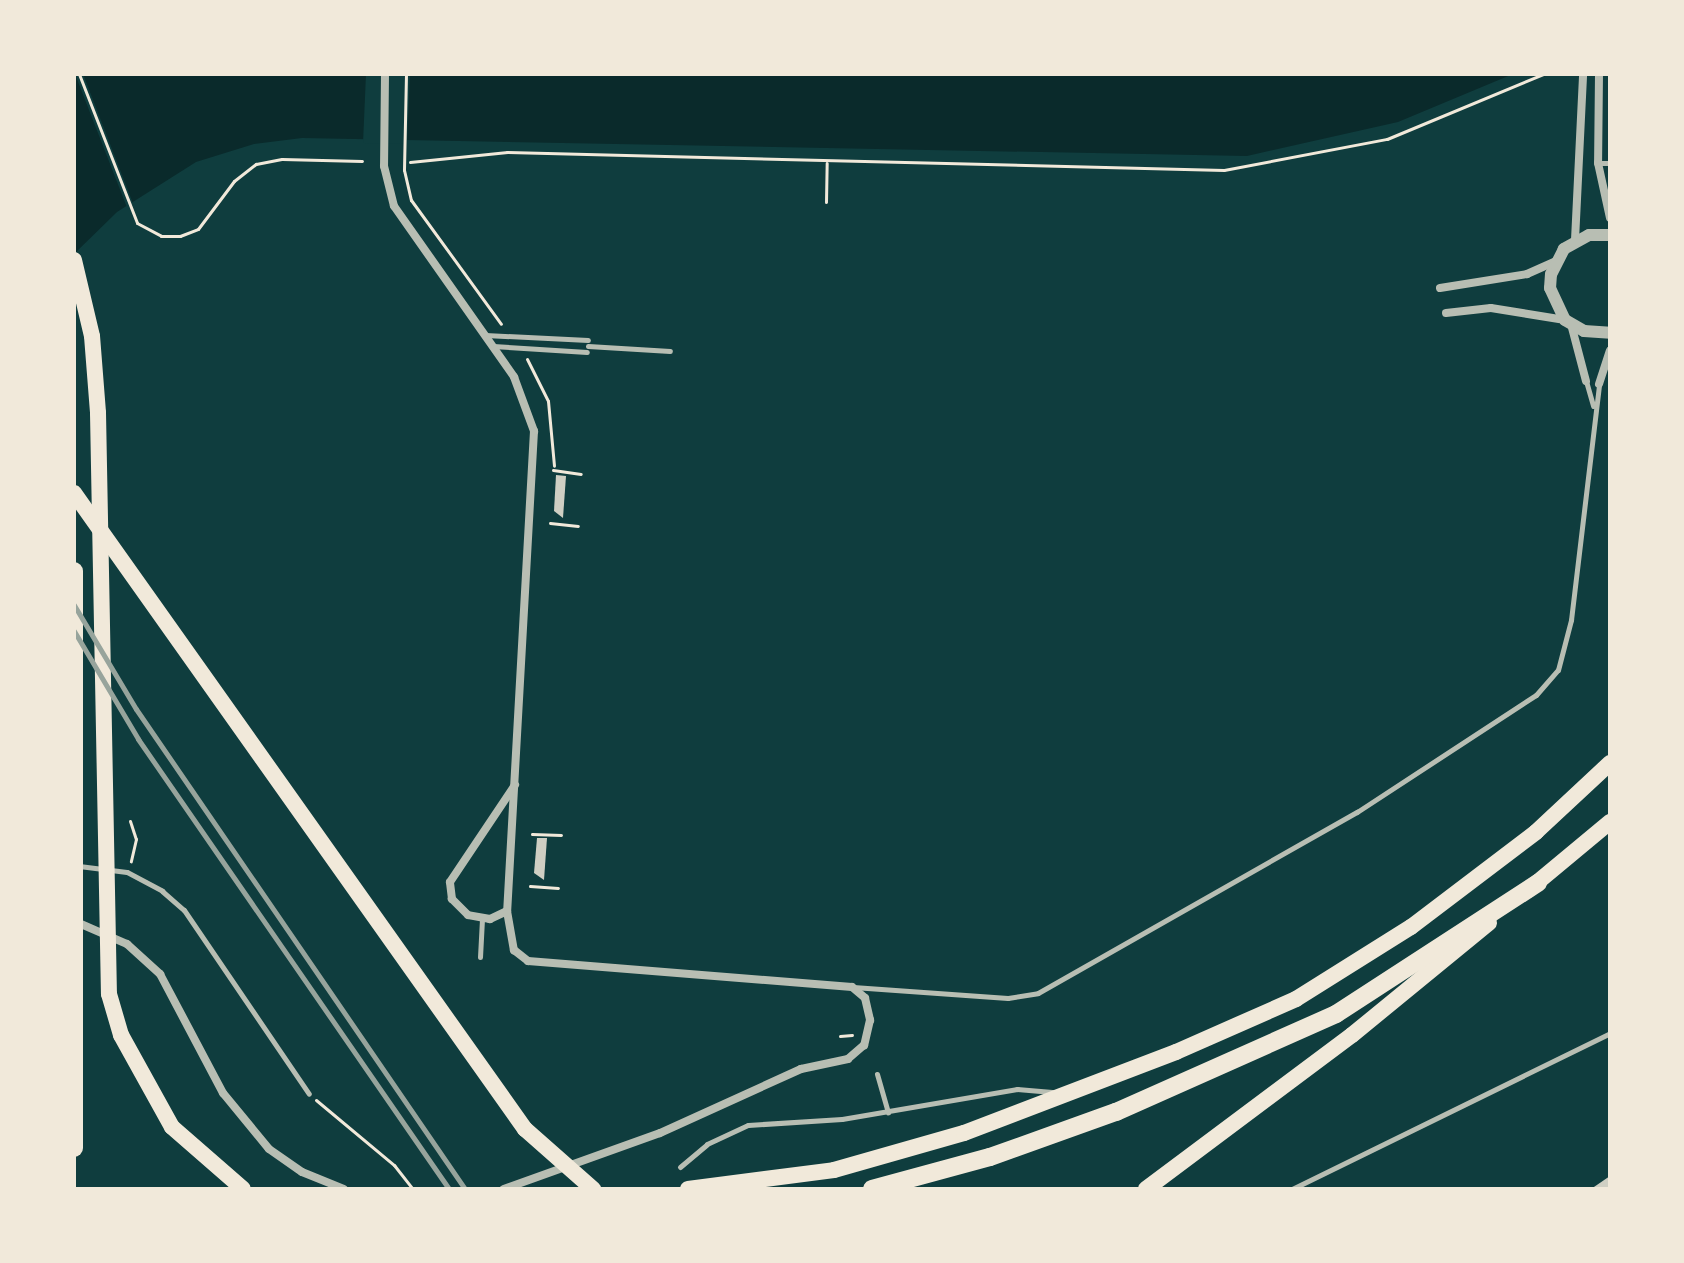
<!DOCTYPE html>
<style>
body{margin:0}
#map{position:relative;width:1684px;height:1263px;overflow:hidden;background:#0f3d3e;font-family:"Fira Sans",sans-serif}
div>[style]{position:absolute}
.water>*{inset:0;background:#0a2a2b}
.pier>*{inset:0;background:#0f3d3e}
.building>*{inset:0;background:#cfcfc3}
.path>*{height:3px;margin:-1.5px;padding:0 1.5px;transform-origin:1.5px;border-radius:1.5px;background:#f1e9da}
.service>*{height:5px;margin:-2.5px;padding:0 2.5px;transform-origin:2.5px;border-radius:2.5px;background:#b8beb3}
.minor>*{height:8px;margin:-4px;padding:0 4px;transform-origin:4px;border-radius:4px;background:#b8beb3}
.tertiary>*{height:12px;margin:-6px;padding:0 6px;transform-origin:6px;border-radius:6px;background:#b8beb3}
.trunk>*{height:16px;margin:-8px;padding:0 8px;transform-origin:8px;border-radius:8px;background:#f1e9da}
.motorway>*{height:18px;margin:-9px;padding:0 9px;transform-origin:9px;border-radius:9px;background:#f1e9da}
.rail>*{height:5px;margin:-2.5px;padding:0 2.5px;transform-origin:2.5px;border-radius:2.5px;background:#97a49c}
span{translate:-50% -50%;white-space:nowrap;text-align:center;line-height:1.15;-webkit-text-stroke:8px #f1e9da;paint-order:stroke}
.frame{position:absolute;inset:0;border:76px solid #f1e9da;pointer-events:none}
</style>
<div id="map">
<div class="water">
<i style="clip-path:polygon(74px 74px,1513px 74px,1398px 122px,1247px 156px,302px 138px,254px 144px,196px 162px,117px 212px,74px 254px)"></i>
</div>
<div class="pier">
<i style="clip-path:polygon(75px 74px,83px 74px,134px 206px,128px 210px)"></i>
<i style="clip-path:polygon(366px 74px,410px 74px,407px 144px,363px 143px)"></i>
</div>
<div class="building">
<i style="clip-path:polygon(556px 475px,566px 476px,563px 518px,554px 511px)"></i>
<i style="clip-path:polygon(537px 838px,547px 838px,544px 880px,534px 873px)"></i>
<i style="clip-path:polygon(1610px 1176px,1610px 1189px,1591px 1189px)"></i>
</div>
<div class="path">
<i style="left:79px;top:74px;width:160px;rotate:68.7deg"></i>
<i style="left:137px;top:223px;width:27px;rotate:28deg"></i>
<i style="left:161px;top:236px;width:19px"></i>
<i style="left:180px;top:236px;width:19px;rotate:-21deg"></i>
<i style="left:198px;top:229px;width:60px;rotate:-53.1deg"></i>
<i style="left:234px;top:181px;width:28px;rotate:-38deg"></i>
<i style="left:256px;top:164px;width:26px;rotate:-11deg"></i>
<i style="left:282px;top:159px;width:80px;rotate:1.4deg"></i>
<i style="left:406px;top:74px;width:96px;rotate:91.2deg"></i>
<i style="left:404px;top:170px;width:31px;rotate:77deg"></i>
<i style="left:411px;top:200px;width:153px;rotate:54deg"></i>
<i style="left:410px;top:162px;width:98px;rotate:-5.9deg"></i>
<i style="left:507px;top:152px;width:717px;rotate:1.44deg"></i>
<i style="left:1224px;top:170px;width:166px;rotate:-10.8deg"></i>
<i style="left:1387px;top:139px;width:169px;rotate:-22.6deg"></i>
<i style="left:826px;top:202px;width:39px;rotate:-89deg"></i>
<i style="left:527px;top:359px;width:47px;rotate:63.4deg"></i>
<i style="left:548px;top:401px;width:65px;rotate:84.7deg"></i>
<i style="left:553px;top:470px;width:28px;rotate:8deg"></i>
<i style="left:550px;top:523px;width:28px;rotate:6deg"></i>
<i style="left:130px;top:821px;width:19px;rotate:72deg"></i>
<i style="left:136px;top:839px;width:23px;rotate:103deg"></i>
<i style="left:532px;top:834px;width:29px;rotate:2deg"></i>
<i style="left:530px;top:886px;width:28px;rotate:4deg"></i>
<i style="left:840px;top:1036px;width:12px;rotate:-5deg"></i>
<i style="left:316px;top:1100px;width:102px;rotate:39.8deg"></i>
<i style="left:394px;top:1165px;width:31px;rotate:52deg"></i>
</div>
<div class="service">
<i style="left:1599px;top:163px;width:11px"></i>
<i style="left:485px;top:335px;width:103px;rotate:2.8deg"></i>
<i style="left:493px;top:346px;width:94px;rotate:3.7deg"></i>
<i style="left:588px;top:346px;width:82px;rotate:3.5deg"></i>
<i style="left:1586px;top:381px;width:26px;rotate:74deg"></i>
<i style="left:79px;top:866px;width:48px;rotate:7.1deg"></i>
<i style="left:127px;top:872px;width:40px;rotate:28deg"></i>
<i style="left:162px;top:891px;width:29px;rotate:41deg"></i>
<i style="left:184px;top:910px;width:222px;rotate:55.8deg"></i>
<i style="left:480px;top:957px;width:37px;rotate:-87deg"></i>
<i style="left:853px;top:987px;width:155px;rotate:4.1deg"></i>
<i style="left:1008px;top:998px;width:30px;rotate:-9deg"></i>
<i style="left:1038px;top:993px;width:367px;rotate:-29.6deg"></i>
<i style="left:1357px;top:812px;width:214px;rotate:-33.2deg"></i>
<i style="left:1536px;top:695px;width:33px;rotate:-49deg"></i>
<i style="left:1558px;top:670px;width:52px;rotate:-75.4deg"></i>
<i style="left:1571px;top:620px;width:238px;rotate:-83.2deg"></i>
<i style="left:877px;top:1074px;width:40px;rotate:74deg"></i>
<i style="left:680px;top:1167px;width:35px;rotate:-40deg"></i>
<i style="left:707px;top:1144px;width:45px;rotate:-24.9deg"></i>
<i style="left:748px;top:1125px;width:94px;rotate:-3.7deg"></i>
<i style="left:842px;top:1119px;width:178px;rotate:-9.7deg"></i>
<i style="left:1017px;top:1089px;width:38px;rotate:5deg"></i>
<i style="left:1292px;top:1189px;width:354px;rotate:-26.1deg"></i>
</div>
<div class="minor">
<i style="left:385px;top:74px;width:92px;rotate:90.6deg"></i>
<i style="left:384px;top:166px;width:41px;rotate:76deg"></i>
<i style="left:394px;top:206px;width:209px;rotate:54.9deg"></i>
<i style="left:514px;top:377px;width:58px;rotate:69.7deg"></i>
<i style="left:534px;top:431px;width:481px;rotate:93.2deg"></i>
<i style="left:507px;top:911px;width:40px;rotate:80deg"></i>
<i style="left:514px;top:950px;width:18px;rotate:38deg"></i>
<i style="left:528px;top:961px;width:325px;rotate:4.6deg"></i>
<i style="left:852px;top:987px;width:17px;rotate:40deg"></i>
<i style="left:865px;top:998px;width:23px;rotate:77deg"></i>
<i style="left:870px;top:1020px;width:26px;rotate:103deg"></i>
<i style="left:864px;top:1045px;width:21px;rotate:139deg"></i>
<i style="left:848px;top:1059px;width:48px;rotate:168deg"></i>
<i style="left:801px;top:1069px;width:155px;rotate:155.6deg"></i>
<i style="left:660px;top:1133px;width:166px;rotate:160.3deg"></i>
<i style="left:1599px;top:74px;width:89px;rotate:90.6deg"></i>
<i style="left:1598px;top:163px;width:56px;rotate:77.7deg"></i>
<i style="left:1575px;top:240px;width:166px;rotate:-87.2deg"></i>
<i style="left:1440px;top:288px;width:88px;rotate:-9.1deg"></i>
<i style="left:1527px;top:274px;width:32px;rotate:-24deg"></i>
<i style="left:1446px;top:313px;width:45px;rotate:-6.3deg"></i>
<i style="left:1491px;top:308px;width:75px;rotate:9.2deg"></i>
<i style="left:1571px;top:324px;width:59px;rotate:75.3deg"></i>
<i style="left:1599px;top:384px;width:35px;rotate:-72deg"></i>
<i style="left:507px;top:911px;width:19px;rotate:155deg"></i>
<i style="left:490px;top:919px;width:22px;rotate:-170deg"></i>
<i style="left:468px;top:915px;width:23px;rotate:-135deg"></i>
<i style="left:452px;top:899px;width:17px;rotate:-97deg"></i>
<i style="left:450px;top:882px;width:117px;rotate:-56.2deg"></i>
<i style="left:74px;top:921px;width:58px;rotate:23.5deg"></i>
<i style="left:127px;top:944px;width:45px;rotate:42.3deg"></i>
<i style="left:160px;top:974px;width:135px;rotate:62.1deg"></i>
<i style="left:223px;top:1093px;width:72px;rotate:50.6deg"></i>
<i style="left:269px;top:1149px;width:40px;rotate:34.9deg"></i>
<i style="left:302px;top:1172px;width:45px;rotate:22deg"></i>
</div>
<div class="tertiary">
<i style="left:1610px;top:235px;width:21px;rotate:180deg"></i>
<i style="left:1589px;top:235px;width:29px;rotate:151deg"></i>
<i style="left:1564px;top:249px;width:28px;rotate:117deg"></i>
<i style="left:1551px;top:274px;width:14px;rotate:94deg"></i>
<i style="left:1550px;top:288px;width:35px;rotate:65deg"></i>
<i style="left:1565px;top:320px;width:22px;rotate:30deg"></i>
<i style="left:1584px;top:331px;width:26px;rotate:4deg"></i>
</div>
<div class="trunk">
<i style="left:74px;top:260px;width:78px;rotate:76.7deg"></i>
<i style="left:92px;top:336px;width:77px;rotate:85.5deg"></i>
<i style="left:98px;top:413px;width:581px;rotate:88.92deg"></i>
<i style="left:109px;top:994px;width:43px;rotate:73.7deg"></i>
<i style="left:121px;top:1035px;width:105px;rotate:61deg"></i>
<i style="left:172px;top:1127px;width:94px;rotate:41.1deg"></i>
<i style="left:74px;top:493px;width:780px;rotate:54.66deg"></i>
<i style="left:525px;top:1129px;width:91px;rotate:41.4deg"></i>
<i style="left:1528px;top:890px;width:107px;rotate:-39.7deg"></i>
<i style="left:688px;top:1189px;width:147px;rotate:-7.4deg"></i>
<i style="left:834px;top:1170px;width:135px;rotate:-15.9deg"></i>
<i style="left:964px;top:1133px;width:227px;rotate:-20.9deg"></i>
<i style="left:1176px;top:1052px;width:131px;rotate:-23.8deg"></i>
<i style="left:1296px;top:999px;width:136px;rotate:-32.1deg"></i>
<i style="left:1411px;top:927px;width:157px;rotate:-37.2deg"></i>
<i style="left:1536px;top:832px;width:101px;rotate:-43deg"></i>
<i style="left:1146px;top:1189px;width:257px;rotate:-36.8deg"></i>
<i style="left:1352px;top:1035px;width:177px;rotate:-39.3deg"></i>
</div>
<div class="motorway">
<i style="left:74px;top:571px;width:577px;rotate:90deg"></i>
<i style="left:872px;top:1189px;width:122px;rotate:-15.2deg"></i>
<i style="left:990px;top:1157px;width:134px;rotate:-19.7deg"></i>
<i style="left:1116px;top:1112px;width:241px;rotate:-24deg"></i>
<i style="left:1336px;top:1014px;width:241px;rotate:-33deg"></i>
</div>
<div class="rail">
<i style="left:74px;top:605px;width:121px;rotate:59.2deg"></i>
<i style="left:136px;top:709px;width:582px;rotate:55.57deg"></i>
<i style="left:74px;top:631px;width:126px;rotate:59.3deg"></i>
<i style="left:138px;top:739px;width:547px;rotate:55.35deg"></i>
</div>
<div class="frame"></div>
</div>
